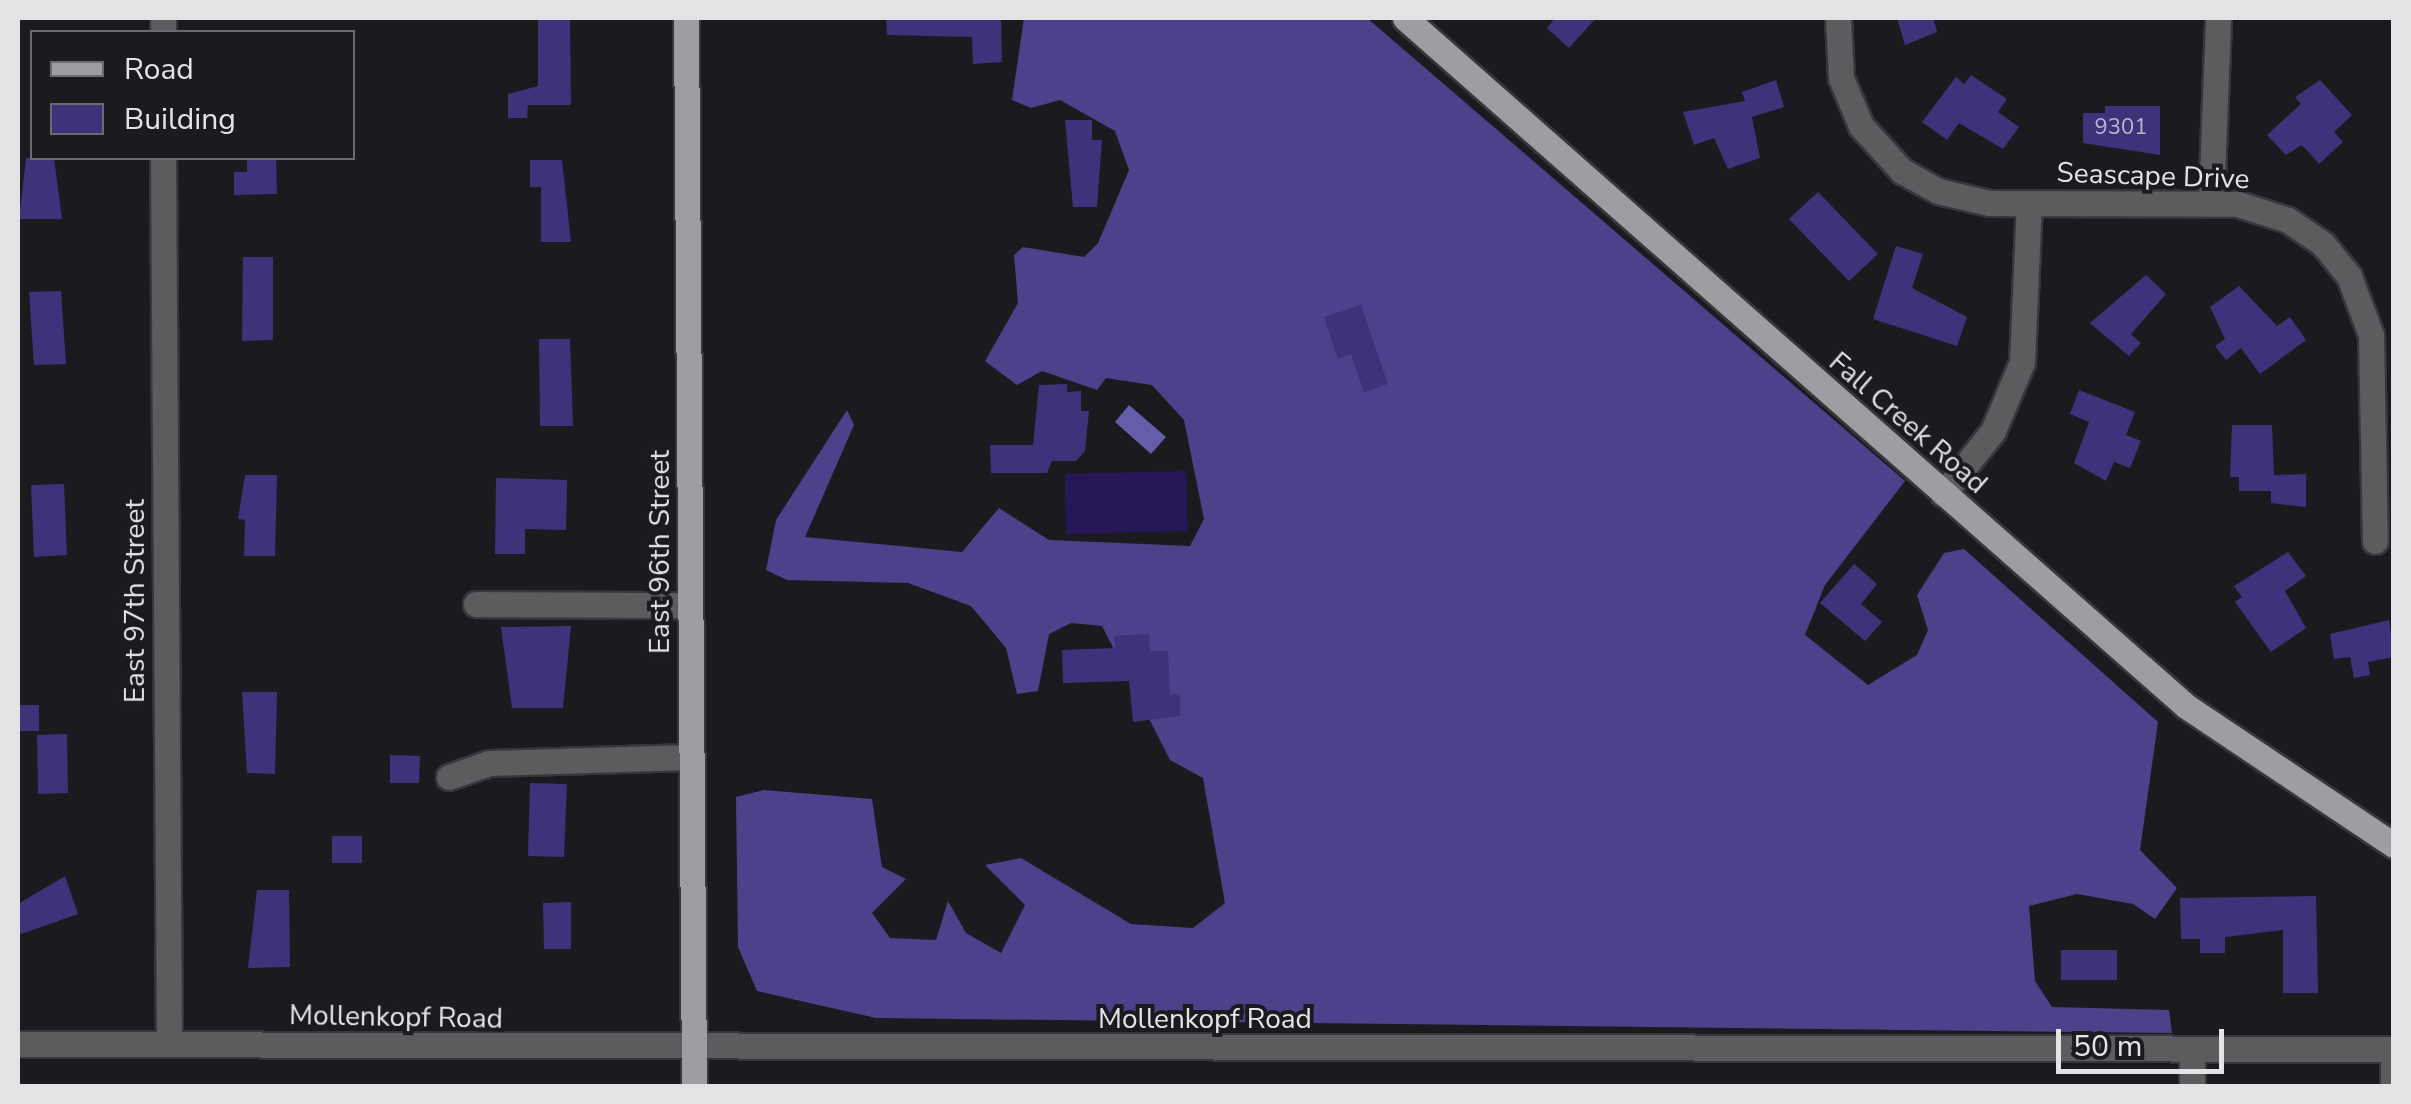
<!DOCTYPE html>
<style>
body{margin:0}
#map{position:relative;width:2411px;height:1104px;overflow:hidden;background:#1b1b1f;font-family:"Nunito Sans",sans-serif}
div>[style]{position:absolute}
.green>*{inset:0;background:#261758}
.forest>*{inset:0;background:#4c418b}
.water>*{inset:0;background:#665daa}
.building>*{inset:0;background:#3f327b}
.roads{filter:drop-shadow(2px 0 #37373b) drop-shadow(-2px 0 #37373b) drop-shadow(0 2px #37373b) drop-shadow(0 -2px #37373b)}
.minor>*{height:25px;margin:-12.5px;padding:0 12.5px;transform-origin:12.5px;border-radius:12.5px;background:#5c5c5e}
.major>*{height:25px;margin:-12.5px;padding:0 12.5px;transform-origin:12.5px;border-radius:12.5px;background:#9e9ea2}
span{translate:-50% -50%;white-space:nowrap;text-align:center;line-height:1.15;-webkit-text-stroke:8px #1b1b1f;paint-order:stroke}
.number-label{font-size:22px;color:#bab7cb}
.number-label span{-webkit-text-stroke-width:0}
.street-label{font-size:28px;color:#e3e3e6}
.frame{position:absolute;inset:0;border:20px solid #e3e3e6;pointer-events:none}
.legend{position:absolute;left:30px;top:30px;width:325px;height:130px;box-sizing:border-box;background:#1b1b1f;border:2px solid #6b6b6f;margin:0;padding:12px 18px;list-style:none;font-size:30px;color:#e3e3e6}
.legend li{display:flex;align-items:center;gap:20px;height:50px}
.legend b{width:50px;border:2px solid #6b6b6f}
.scale{position:absolute;left:2056px;top:1029px;width:168px;height:45px;box-sizing:border-box;border:5px solid #e3e3e6;border-top:0;padding-left:12px;font-size:30px;line-height:35px;white-space:nowrap;color:#e3e3e6;-webkit-text-stroke:8px #1b1b1f;paint-order:stroke}
</style>
<div id="map">
<div class="green">
<i style="clip-path:polygon(1186px 471px,1188px 531px,1066px 534px,1065px 474px)"></i>
</div>
<div class="forest">
<i style="clip-path:polygon(1024px 18px,1367px 18px,1905px 481px,1825px 585px,1805px 635px,1868px 685px,1917px 655px,1928px 630px,1917px 595px,1944px 553px,1964px 549px,2158px 722px,2140px 850px,2177px 888px,2155px 919px,2133px 904px,2077px 894px,2029px 906px,2035px 981px,2052px 1007px,2169px 1010px,2172px 1033px,876px 1018px,757px 991px,738px 947px,736px 797px,764px 790px,872px 799px,882px 867px,906px 879px,872px 913px,890px 938px,936px 940px,948px 901px,966px 933px,1001px 953px,1025px 905px,985px 865px,1021px 858px,1131px 924px,1193px 928px,1225px 903px,1203px 778px,1170px 760px,1102px 626px,1071px 623px,1049px 634px,1038px 691px,1017px 694px,1006px 648px,971px 606px,908px 583px,787px 580px,766px 570px,776px 520px,847px 410px,854px 425px,805px 537px,962px 552px,999px 508px,1049px 540px,1190px 546px,1204px 519px,1184px 420px,1152px 385px,1106px 378px,1097px 390px,1042px 371px,1017px 385px,985px 361px,1018px 303px,1014px 255px,1023px 247px,1084px 257px,1098px 243px,1129px 170px,1115px 131px,1060px 100px,1031px 108px,1012px 100px)"></i>
</div>
<div class="water">
<i style="clip-path:polygon(1129px 405px,1166px 437px,1151px 454px,1115px 422px)"></i>
</div>
<div class="building">
<i style="clip-path:polygon(538px 18px,570px 18px,571px 105px,528px 105px,527px 118px,508px 118px,508px 94px,538px 86px)"></i>
<i style="clip-path:polygon(886px 18px,1001px 18px,1002px 62px,973px 64px,972px 37px,887px 35px)"></i>
<i style="clip-path:polygon(1555px 18px,1596px 18px,1569px 48px,1547px 28px)"></i>
<i style="clip-path:polygon(1897px 18px,1933px 18px,1937px 32px,1905px 45px)"></i>
<i style="clip-path:polygon(1971px 75px,2007px 99px,1998px 112px,2019px 127px,2003px 149px,1959px 123px,1947px 140px,1922px 122px,1956px 77px,1964px 84px)"></i>
<i style="clip-path:polygon(1776px 80px,1784px 107px,1752px 117px,1760px 158px,1728px 169px,1714px 138px,1694px 145px,1683px 112px,1745px 101px,1742px 92px)"></i>
<i style="clip-path:polygon(2320px 80px,2352px 115px,2334px 132px,2343px 142px,2319px 164px,2302px 145px,2286px 155px,2267px 135px,2301px 104px,2295px 97px)"></i>
<i style="clip-path:polygon(2105px 106px,2160px 106px,2160px 155px,2083px 143px,2083px 113px,2105px 113px)"></i>
<i style="clip-path:polygon(1065px 120px,1092px 120px,1092px 140px,1102px 140px,1097px 207px,1073px 207px)"></i>
<i style="clip-path:polygon(26px 158px,54px 158px,62px 219px,19px 219px)"></i>
<i style="clip-path:polygon(247px 158px,276px 158px,277px 194px,234px 195px,234px 172px,247px 172px)"></i>
<i style="clip-path:polygon(530px 160px,562px 160px,571px 242px,541px 242px,541px 187px,530px 187px)"></i>
<i style="clip-path:polygon(1818px 192px,1878px 254px,1849px 281px,1789px 219px)"></i>
<i style="clip-path:polygon(1896px 246px,1923px 254px,1912px 288px,1967px 317px,1957px 346px,1873px 319px)"></i>
<i style="clip-path:polygon(243px 257px,273px 257px,273px 340px,242px 341px)"></i>
<i style="clip-path:polygon(2146px 275px,2166px 294px,2131px 334px,2141px 343px,2129px 356px,2090px 323px)"></i>
<i style="clip-path:polygon(2239px 286px,2277px 326px,2290px 317px,2306px 340px,2260px 374px,2241px 348px,2226px 360px,2215px 346px,2225px 339px,2210px 307px)"></i>
<i style="clip-path:polygon(61px 291px,66px 364px,34px 365px,29px 292px)"></i>
<i style="clip-path:polygon(1361px 305px,1388px 384px,1364px 392px,1351px 354px,1338px 359px,1324px 317px)"></i>
<i style="clip-path:polygon(539px 339px,570px 339px,573px 426px,540px 426px)"></i>
<i style="clip-path:polygon(1067px 384px,1067px 392px,1081px 391px,1081px 411px,1089px 411px,1085px 451px,1076px 461px,1052px 461px,1047px 473px,991px 473px,990px 445px,1033px 445px,1039px 385px)"></i>
<i style="clip-path:polygon(2079px 390px,2135px 412px,2126px 435px,2141px 441px,2130px 468px,2114px 462px,2106px 481px,2074px 463px,2089px 422px,2070px 414px)"></i>
<i style="clip-path:polygon(2232px 425px,2272px 425px,2274px 475px,2306px 474px,2306px 507px,2271px 503px,2271px 491px,2239px 491px,2239px 477px,2230px 477px)"></i>
<i style="clip-path:polygon(245px 475px,277px 475px,275px 556px,244px 556px,245px 520px,238px 519px)"></i>
<i style="clip-path:polygon(496px 478px,567px 480px,566px 530px,525px 529px,525px 554px,495px 554px)"></i>
<i style="clip-path:polygon(64px 484px,67px 555px,34px 557px,31px 485px)"></i>
<i style="clip-path:polygon(2288px 552px,2306px 576px,2285px 591px,2306px 628px,2271px 652px,2235px 602px,2242px 597px,2234px 586px)"></i>
<i style="clip-path:polygon(1854px 564px,1877px 584px,1861px 604px,1882px 622px,1865px 641px,1820px 603px)"></i>
<i style="clip-path:polygon(2389px 620px,2394px 657px,2368px 662px,2370px 675px,2354px 678px,2350px 657px,2334px 659px,2330px 634px)"></i>
<i style="clip-path:polygon(571px 626px,563px 708px,512px 708px,501px 627px)"></i>
<i style="clip-path:polygon(1149px 634px,1150px 651px,1168px 651px,1170px 695px,1180px 694px,1180px 716px,1133px 722px,1129px 681px,1063px 683px,1062px 650px,1115px 648px,1114px 636px)"></i>
<i style="clip-path:polygon(242px 692px,277px 692px,275px 774px,247px 773px)"></i>
<i style="clip-path:polygon(18px 705px,39px 705px,39px 731px,18px 731px)"></i>
<i style="clip-path:polygon(67px 734px,68px 793px,38px 794px,37px 735px)"></i>
<i style="clip-path:polygon(390px 755px,420px 756px,419px 783px,390px 783px)"></i>
<i style="clip-path:polygon(530px 783px,567px 784px,564px 857px,528px 856px)"></i>
<i style="clip-path:polygon(332px 836px,362px 836px,362px 863px,332px 863px)"></i>
<i style="clip-path:polygon(65px 876px,78px 914px,18px 935px,18px 904px)"></i>
<i style="clip-path:polygon(257px 890px,289px 890px,290px 967px,248px 968px)"></i>
<i style="clip-path:polygon(2316px 896px,2318px 993px,2283px 993px,2283px 930px,2225px 937px,2225px 953px,2200px 953px,2200px 939px,2181px 939px,2180px 898px)"></i>
<i style="clip-path:polygon(571px 902px,571px 949px,544px 949px,543px 903px)"></i>
<i style="clip-path:polygon(2061px 950px,2117px 950px,2117px 980px,2061px 980px)"></i>
</div>
<div class="roads">
<div class="minor">
<i style="left:1838px;top:18px;width:60px;rotate:87.1deg"></i>
<i style="left:1841px;top:78px;width:52px;rotate:67.4deg"></i>
<i style="left:1861px;top:126px;width:61px;rotate:47.7deg"></i>
<i style="left:1902px;top:171px;width:41px;rotate:29.1deg"></i>
<i style="left:1938px;top:191px;width:52px;rotate:13.2deg"></i>
<i style="left:1989px;top:203px;width:249px;rotate:0.2deg"></i>
<i style="left:2238px;top:204px;width:52px;rotate:17.7deg"></i>
<i style="left:2288px;top:220px;width:42px;rotate:34.4deg"></i>
<i style="left:2323px;top:244px;width:41px;rotate:50.9deg"></i>
<i style="left:2349px;top:276px;width:63px;rotate:69.6deg"></i>
<i style="left:2371px;top:335px;width:206px;rotate:88.9deg"></i>
<i style="left:163px;top:32px;width:14px;rotate:-90deg"></i>
<i style="left:163px;top:158px;width:886px;rotate:89.61deg"></i>
<i style="left:2211px;top:203px;width:185px;rotate:-87.8deg"></i>
<i style="left:1943px;top:494px;width:80px;rotate:-51.6deg"></i>
<i style="left:1993px;top:431px;width:75px;rotate:-67.2deg"></i>
<i style="left:2022px;top:362px;width:159px;rotate:-87.5deg"></i>
<i style="left:476px;top:604px;width:214px;rotate:0.3deg"></i>
<i style="left:449px;top:777px;width:42px;rotate:-19.3deg"></i>
<i style="left:489px;top:763px;width:202px;rotate:-1.7deg"></i>
<i style="left:18px;top:1044px;width:2376px;rotate:0.12deg"></i>
<i style="left:2393px;top:1049px;width:37px;rotate:90deg"></i>
<i style="left:2192px;top:1050px;width:36px;rotate:90deg"></i>
</div>
<div class="major">
<i style="left:686px;top:18px;width:1068px;rotate:89.57deg"></i>
<i style="left:1405px;top:18px;width:1041px;rotate:41.38deg"></i>
<i style="left:2186px;top:706px;width:250px;rotate:33.8deg"></i>
</div>
</div>
<div class="number-label">
<span style="left:2121px;top:128px">9301</span>
</div>
<div class="street-label">
<span style="left:2153px;top:176px;rotate:2deg">Seascape Drive</span>
<span style="left:1908px;top:423px;rotate:41deg">Fall Creek Road</span>
<span style="left:660px;top:552px;rotate:-90deg">East 96th Street</span>
<span style="left:135px;top:601px;rotate:-90deg">East 97th Street</span>
<span style="left:396px;top:1017px;rotate:1deg">Mollenkopf Road</span>
<span style="left:1205px;top:1019px">Mollenkopf Road</span>
</div>
<div class="frame"></div>
<ul class="legend">
<li><b style="height:12px;background:#9e9ea2"></b>Road</li>
<li><b style="height:28px;background:#3f327b"></b>Building</li>
</ul>
<div class="scale">50 m</div>
</div>
